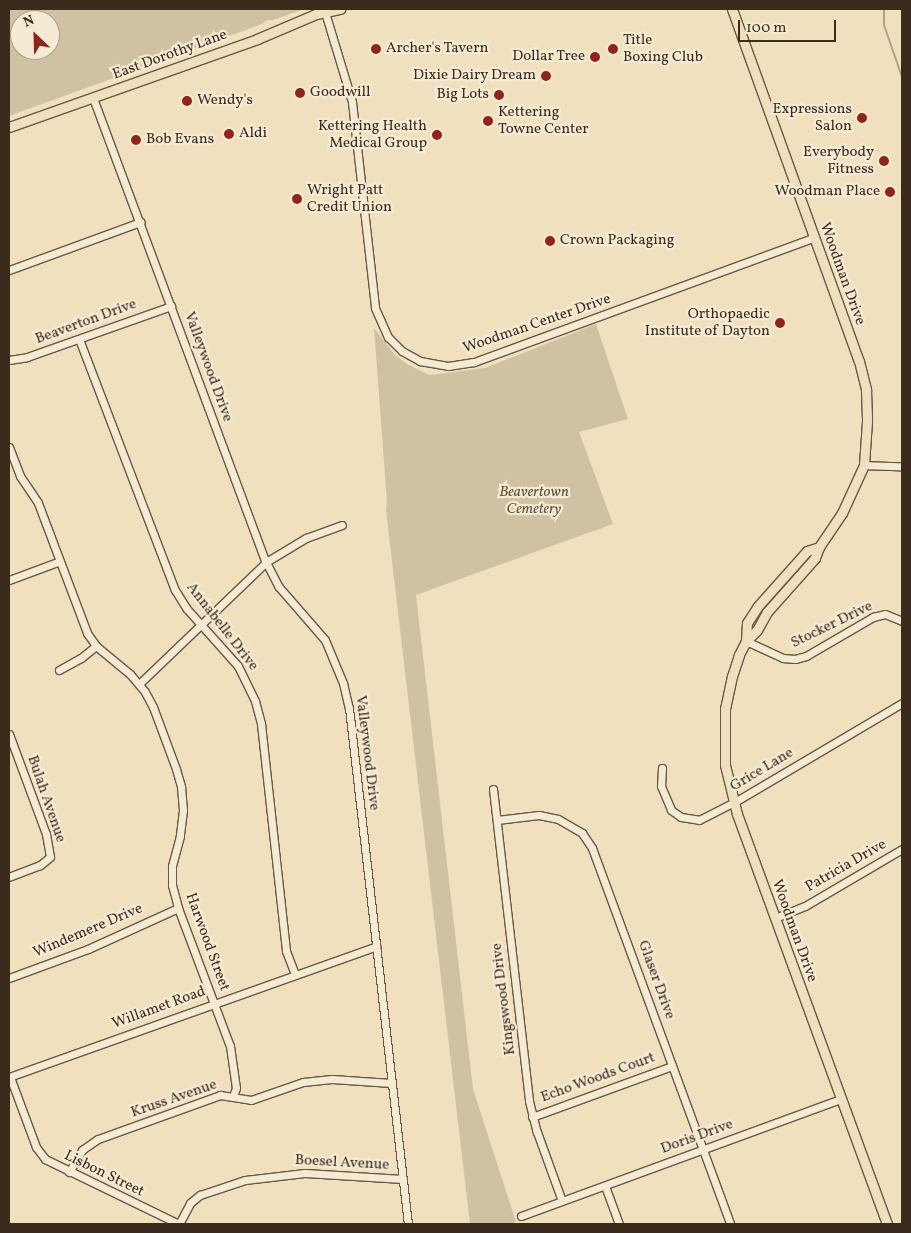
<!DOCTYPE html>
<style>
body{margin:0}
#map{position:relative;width:911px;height:1233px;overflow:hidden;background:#f0e0be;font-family:Vollkorn,serif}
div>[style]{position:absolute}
.green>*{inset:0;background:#d1c1a3}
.stream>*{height:2px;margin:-1px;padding:0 1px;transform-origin:1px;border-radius:1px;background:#b3a287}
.roads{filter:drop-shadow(1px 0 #695845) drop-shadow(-1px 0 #695845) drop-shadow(0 1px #695845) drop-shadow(0 -1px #695845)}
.minor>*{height:7px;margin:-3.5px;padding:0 3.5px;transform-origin:3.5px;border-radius:3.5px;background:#f5ebd5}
.major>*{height:9px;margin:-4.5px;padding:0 4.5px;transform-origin:4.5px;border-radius:4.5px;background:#f0e0be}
.dots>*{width:14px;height:14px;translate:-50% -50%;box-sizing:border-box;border:2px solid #f5ebd5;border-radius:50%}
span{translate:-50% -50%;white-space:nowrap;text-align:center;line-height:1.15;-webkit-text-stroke:4.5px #f5ebd5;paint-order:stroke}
.poi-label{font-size:15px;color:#3c2b1d}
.left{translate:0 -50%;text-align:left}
.right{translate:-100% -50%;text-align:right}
.street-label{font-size:15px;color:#3c2b1d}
.park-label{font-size:15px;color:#61503e;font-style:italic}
.frame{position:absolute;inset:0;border:10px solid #3c2b1d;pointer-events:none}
.north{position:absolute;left:10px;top:10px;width:50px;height:50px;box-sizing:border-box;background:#f5ebd5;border:1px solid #ab9e8b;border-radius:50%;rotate:336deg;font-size:14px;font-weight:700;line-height:20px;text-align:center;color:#3c2b1d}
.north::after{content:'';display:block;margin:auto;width:18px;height:22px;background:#8f2418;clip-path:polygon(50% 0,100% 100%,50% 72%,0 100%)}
.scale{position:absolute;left:738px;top:20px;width:98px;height:22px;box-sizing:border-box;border:2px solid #3c2b1d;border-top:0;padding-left:6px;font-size:15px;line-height:18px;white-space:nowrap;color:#3c2b1d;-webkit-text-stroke:4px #f5ebd5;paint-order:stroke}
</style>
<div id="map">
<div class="green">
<i style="clip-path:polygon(evenodd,9px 9px,304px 9px,273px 20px,267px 20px,262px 24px,9px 116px,9px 9px,20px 20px,50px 20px,50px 50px,20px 50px,20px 20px)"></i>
<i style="clip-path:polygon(596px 324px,628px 419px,579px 432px,613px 524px,416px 595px,473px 1089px,516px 1222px,509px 1224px,470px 1224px,386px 510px,387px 502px,374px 328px,395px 355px,407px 364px,429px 375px,485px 368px)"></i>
</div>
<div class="stream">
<i style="left:884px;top:9px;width:16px;rotate:90deg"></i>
<i style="left:884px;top:25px;width:55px;rotate:70.9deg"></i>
</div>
<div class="roads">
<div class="minor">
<i style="left:324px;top:9px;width:97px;rotate:73.2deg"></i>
<i style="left:352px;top:102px;width:207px;rotate:83.6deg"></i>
<i style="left:375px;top:308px;width:32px;rotate:66deg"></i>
<i style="left:388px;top:337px;width:20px;rotate:45deg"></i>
<i style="left:402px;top:351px;width:21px;rotate:29deg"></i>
<i style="left:420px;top:361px;width:28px;rotate:10deg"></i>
<i style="left:448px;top:366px;width:26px;rotate:-9deg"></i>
<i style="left:474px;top:362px;width:363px;rotate:-20.1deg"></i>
<i style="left:93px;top:98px;width:495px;rotate:69.6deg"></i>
<i style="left:266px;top:562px;width:28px;rotate:63deg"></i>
<i style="left:279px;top:587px;width:70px;rotate:49deg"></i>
<i style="left:325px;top:640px;width:47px;rotate:67.3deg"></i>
<i style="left:343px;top:683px;width:26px;rotate:77deg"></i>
<i style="left:349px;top:708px;width:519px;rotate:83.48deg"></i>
<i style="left:9px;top:270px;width:140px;rotate:-20.1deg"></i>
<i style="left:79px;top:339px;width:269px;rotate:69.1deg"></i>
<i style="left:175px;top:590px;width:22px;rotate:58deg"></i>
<i style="left:187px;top:609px;width:76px;rotate:48.2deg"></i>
<i style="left:238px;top:666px;width:39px;rotate:64deg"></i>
<i style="left:255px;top:701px;width:24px;rotate:75deg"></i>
<i style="left:261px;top:724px;width:228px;rotate:83.7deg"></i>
<i style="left:286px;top:951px;width:25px;rotate:69deg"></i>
<i style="left:9px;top:360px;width:18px;rotate:-9deg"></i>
<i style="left:27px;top:357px;width:153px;rotate:-19.5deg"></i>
<i style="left:9px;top:447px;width:31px;rotate:69deg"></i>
<i style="left:20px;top:476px;width:32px;rotate:56deg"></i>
<i style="left:38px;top:503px;width:139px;rotate:69.3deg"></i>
<i style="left:87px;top:633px;width:16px;rotate:55deg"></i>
<i style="left:96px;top:646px;width:44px;rotate:39.5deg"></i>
<i style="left:130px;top:674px;width:23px;rotate:50deg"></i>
<i style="left:145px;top:692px;width:17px;rotate:62deg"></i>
<i style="left:153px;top:707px;width:66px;rotate:69.6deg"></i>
<i style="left:176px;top:769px;width:19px;rotate:74deg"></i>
<i style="left:181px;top:787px;width:23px;rotate:85deg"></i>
<i style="left:183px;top:810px;width:26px;rotate:97deg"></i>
<i style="left:180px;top:836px;width:31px;rotate:105deg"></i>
<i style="left:172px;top:866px;width:19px;rotate:90deg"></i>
<i style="left:172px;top:885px;width:24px;rotate:75deg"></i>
<i style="left:178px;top:908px;width:147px;rotate:69.4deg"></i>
<i style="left:230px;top:1046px;width:42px;rotate:81.9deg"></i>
<i style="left:236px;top:1088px;width:9px;rotate:111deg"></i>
<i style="left:864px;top:465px;width:38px;rotate:2deg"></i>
<i style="left:9px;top:580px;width:54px;rotate:-20.4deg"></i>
<i style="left:746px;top:641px;width:41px;rotate:24.7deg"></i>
<i style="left:783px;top:658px;width:12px;rotate:5deg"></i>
<i style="left:795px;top:659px;width:11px;rotate:-15deg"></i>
<i style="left:806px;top:656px;width:78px;rotate:-30.2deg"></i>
<i style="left:873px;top:617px;width:12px;rotate:-14deg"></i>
<i style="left:885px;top:614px;width:18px;rotate:22deg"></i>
<i style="left:59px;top:670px;width:25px;rotate:-29deg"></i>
<i style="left:81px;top:658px;width:19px;rotate:-39deg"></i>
<i style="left:139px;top:684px;width:176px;rotate:-43.8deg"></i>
<i style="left:266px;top:562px;width:47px;rotate:-31deg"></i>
<i style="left:306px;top:538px;width:38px;rotate:-20deg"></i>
<i style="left:9px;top:734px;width:107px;rotate:69.7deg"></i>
<i style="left:46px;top:834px;width:23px;rotate:80deg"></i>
<i style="left:50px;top:857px;width:13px;rotate:141deg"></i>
<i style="left:40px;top:865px;width:33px;rotate:159deg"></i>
<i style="left:662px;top:768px;width:18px;rotate:93deg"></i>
<i style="left:661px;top:786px;width:26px;rotate:67deg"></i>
<i style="left:671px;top:810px;width:12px;rotate:35deg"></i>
<i style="left:681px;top:817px;width:18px;rotate:9deg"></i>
<i style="left:699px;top:820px;width:38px;rotate:-27deg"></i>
<i style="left:733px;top:803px;width:196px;rotate:-30.6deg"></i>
<i style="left:493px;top:789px;width:314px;rotate:83.4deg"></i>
<i style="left:529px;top:1101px;width:32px;rotate:76deg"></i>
<i style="left:537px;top:1132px;width:73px;rotate:70.1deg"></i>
<i style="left:497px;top:820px;width:42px;rotate:-6.8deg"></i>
<i style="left:539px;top:815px;width:19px;rotate:12deg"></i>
<i style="left:558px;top:819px;width:28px;rotate:30deg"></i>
<i style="left:582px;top:833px;width:18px;rotate:56deg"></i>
<i style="left:592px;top:848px;width:401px;rotate:69.8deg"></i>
<i style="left:775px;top:918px;width:32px;rotate:-22deg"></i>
<i style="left:805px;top:906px;width:113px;rotate:-30.4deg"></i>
<i style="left:9px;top:978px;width:84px;rotate:-20.2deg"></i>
<i style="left:88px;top:949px;width:99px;rotate:-24.5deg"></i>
<i style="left:9px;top:1077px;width:390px;rotate:-19.6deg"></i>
<i style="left:10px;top:1077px;width:75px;rotate:69.6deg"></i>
<i style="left:36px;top:1147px;width:15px;rotate:53deg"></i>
<i style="left:45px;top:1159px;width:149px;rotate:25.9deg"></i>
<i style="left:179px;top:1224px;width:24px;rotate:-62deg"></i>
<i style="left:190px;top:1203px;width:13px;rotate:-39deg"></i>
<i style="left:200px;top:1195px;width:47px;rotate:-18.4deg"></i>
<i style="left:245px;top:1180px;width:60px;rotate:-6.7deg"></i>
<i style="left:305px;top:1173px;width:98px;rotate:3.5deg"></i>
<i style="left:532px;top:1117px;width:149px;rotate:-20deg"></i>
<i style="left:69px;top:1172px;width:26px;rotate:-59deg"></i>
<i style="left:82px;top:1150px;width:19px;rotate:-35deg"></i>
<i style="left:98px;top:1139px;width:130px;rotate:-19.8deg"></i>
<i style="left:220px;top:1095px;width:31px;rotate:9deg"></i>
<i style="left:251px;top:1100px;width:55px;rotate:-19.1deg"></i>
<i style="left:303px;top:1082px;width:29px;rotate:-6deg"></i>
<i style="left:332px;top:1079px;width:59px;rotate:3.9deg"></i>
<i style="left:605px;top:1186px;width:40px;rotate:69.8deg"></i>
<i style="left:521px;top:1216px;width:341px;rotate:-20.1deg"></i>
</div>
<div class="major">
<i style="left:732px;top:9px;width:374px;rotate:70.2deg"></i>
<i style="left:859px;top:361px;width:30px;rotate:76deg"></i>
<i style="left:866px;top:390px;width:31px;rotate:88deg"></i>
<i style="left:867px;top:421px;width:44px;rotate:93.9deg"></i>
<i style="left:864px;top:465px;width:53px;rotate:114.6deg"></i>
<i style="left:842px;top:513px;width:41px;rotate:124.1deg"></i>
<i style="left:819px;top:547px;width:12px;rotate:110deg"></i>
<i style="left:815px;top:558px;width:72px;rotate:131.6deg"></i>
<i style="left:767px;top:612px;width:21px;rotate:119deg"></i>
<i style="left:757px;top:630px;width:16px;rotate:135deg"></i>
<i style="left:746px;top:641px;width:16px;rotate:117deg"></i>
<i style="left:739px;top:655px;width:22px;rotate:108deg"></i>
<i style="left:732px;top:676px;width:34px;rotate:102deg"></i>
<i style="left:725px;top:709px;width:56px;rotate:90deg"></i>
<i style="left:725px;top:765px;width:50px;rotate:76.2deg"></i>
<i style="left:737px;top:814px;width:437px;rotate:69.9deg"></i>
<i style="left:9px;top:127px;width:263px;rotate:-19.5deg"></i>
<i style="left:257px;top:39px;width:64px;rotate:-23deg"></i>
<i style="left:316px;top:14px;width:25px;rotate:-12deg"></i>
<i style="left:746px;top:641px;width:18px;rotate:-87deg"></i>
<i style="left:747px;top:623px;width:20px;rotate:-57deg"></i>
<i style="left:758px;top:606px;width:74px;rotate:-48.3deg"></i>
<i style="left:807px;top:551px;width:13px;rotate:-18deg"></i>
</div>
</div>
<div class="dots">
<i style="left:376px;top:49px;background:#8f2418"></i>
<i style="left:613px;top:49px;background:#8f2418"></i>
<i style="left:595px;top:57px;background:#8f2418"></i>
<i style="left:546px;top:76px;background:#8f2418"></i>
<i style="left:300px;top:93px;background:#8f2418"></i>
<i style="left:499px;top:95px;background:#8f2418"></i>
<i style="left:187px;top:101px;background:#8f2418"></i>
<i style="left:862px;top:118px;background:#8f2418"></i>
<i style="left:488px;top:121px;background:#8f2418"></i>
<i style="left:229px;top:134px;background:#8f2418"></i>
<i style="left:437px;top:135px;background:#8f2418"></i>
<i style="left:136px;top:140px;background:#8f2418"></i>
<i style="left:884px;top:161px;background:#8f2418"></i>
<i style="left:890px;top:192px;background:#8f2418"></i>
<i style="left:297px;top:199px;background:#8f2418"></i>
<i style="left:550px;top:241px;background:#8f2418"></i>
<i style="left:780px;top:323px;background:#8f2418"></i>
</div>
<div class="poi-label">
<span class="left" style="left:623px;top:49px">Title<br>Boxing Club</span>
<span class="left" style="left:386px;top:49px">Archer's Tavern</span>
<span class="right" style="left:585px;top:57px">Dollar Tree</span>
<span class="right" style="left:536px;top:76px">Dixie Dairy Dream</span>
<span class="left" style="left:310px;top:93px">Goodwill</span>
<span class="right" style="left:489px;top:95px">Big Lots</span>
<span class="left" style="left:197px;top:101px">Wendy's</span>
<span class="right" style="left:852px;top:118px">Expressions<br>Salon</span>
<span class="left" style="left:498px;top:121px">Kettering<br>Towne Center</span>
<span class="right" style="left:427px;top:135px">Kettering Health<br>Medical Group</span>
<span class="left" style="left:239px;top:134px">Aldi</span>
<span class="left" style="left:146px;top:140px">Bob Evans</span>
<span class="right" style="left:874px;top:161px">Everybody<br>Fitness</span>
<span class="left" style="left:307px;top:199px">Wright Patt<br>Credit Union</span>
<span class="right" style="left:880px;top:192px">Woodman Place</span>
<span class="left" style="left:560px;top:241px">Crown Packaging</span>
<span class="right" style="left:770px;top:323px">Orthopaedic<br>Institute of Dayton</span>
</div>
<div class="street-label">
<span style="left:170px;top:55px;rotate:-20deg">East Dorothy Lane</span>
<span style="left:842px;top:274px;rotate:70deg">Woodman Drive</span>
<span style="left:86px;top:322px;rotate:-20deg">Beaverton Drive</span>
<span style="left:537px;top:324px;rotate:-19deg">Woodman Center Drive</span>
<span style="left:208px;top:367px;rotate:70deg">Valleywood Drive</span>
<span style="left:832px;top:625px;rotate:-26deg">Stocker Drive</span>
<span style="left:222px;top:627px;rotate:52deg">Annabelle Drive</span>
<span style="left:367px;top:753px;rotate:83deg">Valleywood Drive</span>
<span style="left:762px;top:770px;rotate:-31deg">Grice Lane</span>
<span style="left:46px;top:799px;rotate:71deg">Bulah Avenue</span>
<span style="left:846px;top:866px;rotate:-30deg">Patricia Drive</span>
<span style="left:88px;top:931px;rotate:-23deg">Windemere Drive</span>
<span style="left:794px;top:931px;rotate:70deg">Woodman Drive</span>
<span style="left:207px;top:942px;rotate:70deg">Harwood Street</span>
<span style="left:656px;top:980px;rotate:70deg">Glaser Drive</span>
<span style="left:504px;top:999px;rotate:-97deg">Kingswood Drive</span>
<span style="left:159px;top:1008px;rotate:-20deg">Willamet Road</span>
<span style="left:598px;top:1078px;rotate:-20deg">Echo Woods Court</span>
<span style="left:174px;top:1099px;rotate:-19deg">Kruss Avenue</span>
<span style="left:697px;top:1137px;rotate:-20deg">Doris Drive</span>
<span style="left:342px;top:1163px;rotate:3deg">Boesel Avenue</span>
<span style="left:104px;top:1174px;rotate:26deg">Lisbon Street</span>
</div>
<div class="park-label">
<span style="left:534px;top:501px">Beavertown<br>Cemetery</span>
</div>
<div class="frame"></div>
<div class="north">N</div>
<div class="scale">100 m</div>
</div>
